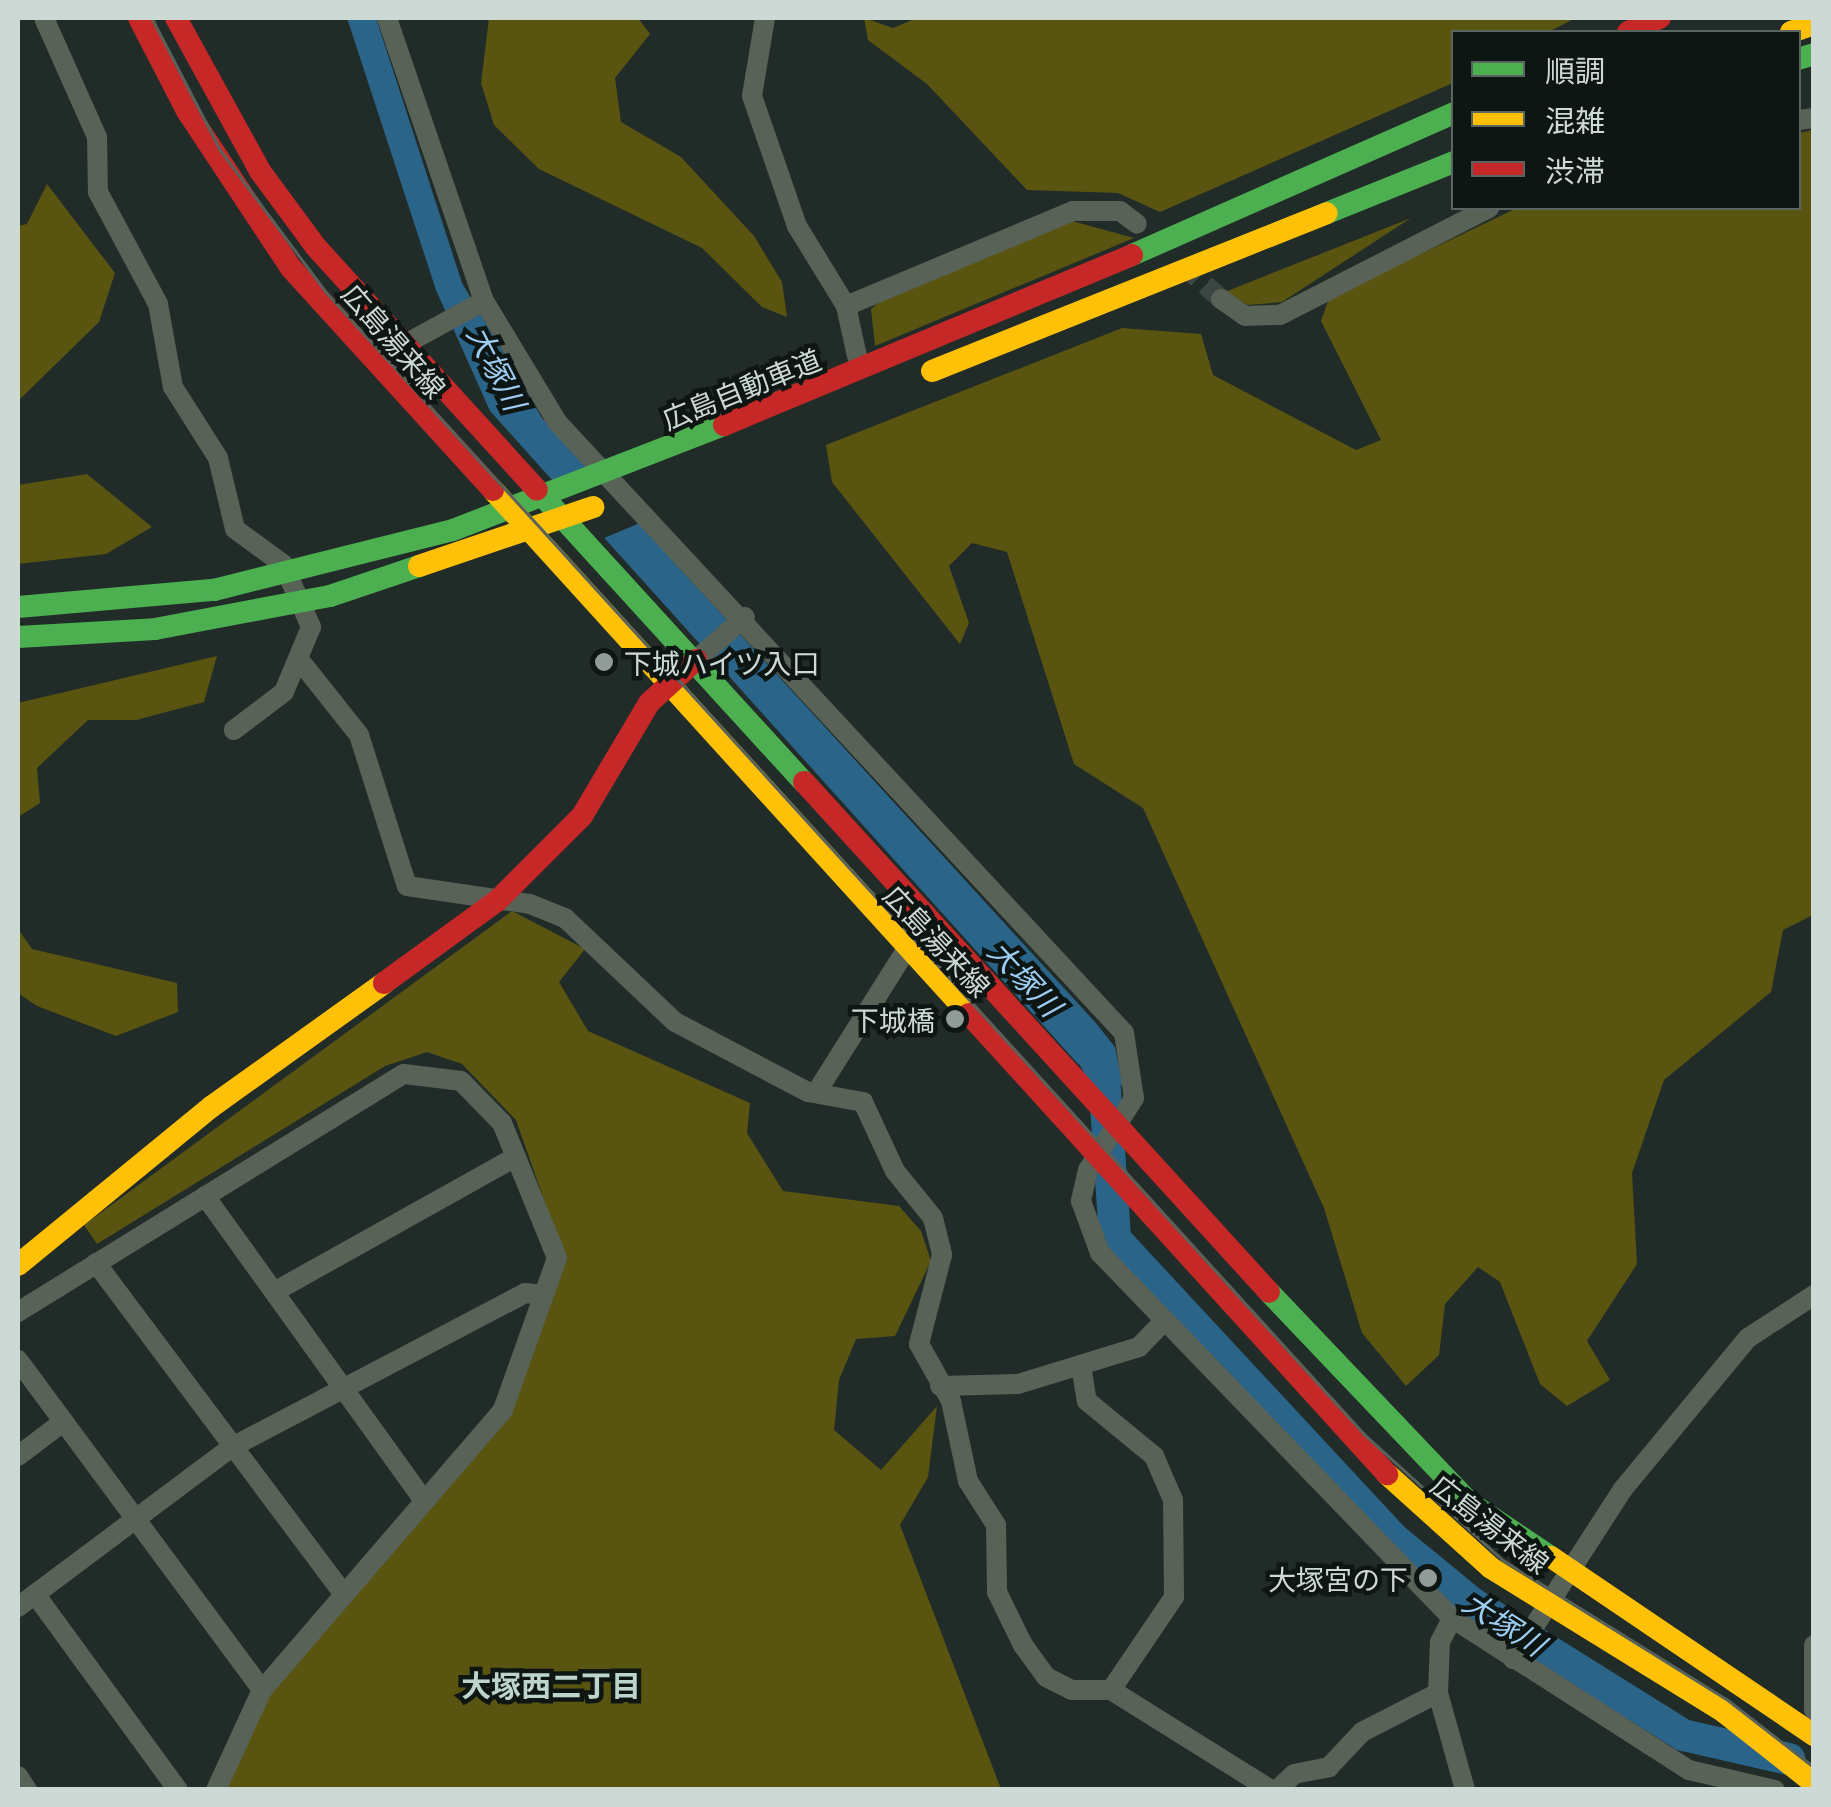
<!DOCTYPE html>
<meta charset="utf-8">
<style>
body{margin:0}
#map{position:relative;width:1831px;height:1807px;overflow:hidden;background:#212c29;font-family:Literata,"Noto Sans JP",serif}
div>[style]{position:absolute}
.forest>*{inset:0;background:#595410}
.water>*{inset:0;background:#2a6489}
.pier>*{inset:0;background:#212c29}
.river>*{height:32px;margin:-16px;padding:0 16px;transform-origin:16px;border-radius:16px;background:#2a6489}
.street-tunnel>*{height:20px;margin-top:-10px;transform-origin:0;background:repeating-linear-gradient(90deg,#3b4643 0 20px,transparent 0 30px)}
.street>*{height:20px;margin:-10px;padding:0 10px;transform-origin:10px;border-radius:10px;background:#586257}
.fast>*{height:22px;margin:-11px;padding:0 11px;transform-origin:11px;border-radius:11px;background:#4caf50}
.slow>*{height:22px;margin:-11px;padding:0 11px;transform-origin:11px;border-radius:11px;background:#ffc107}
.jam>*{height:22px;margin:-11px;padding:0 11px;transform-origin:11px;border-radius:11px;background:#c62828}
.tram>*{height:2.5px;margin:-1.25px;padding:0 1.25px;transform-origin:1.25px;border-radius:1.25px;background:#58625a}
.dots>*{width:28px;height:28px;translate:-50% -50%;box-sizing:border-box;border:5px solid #0e1614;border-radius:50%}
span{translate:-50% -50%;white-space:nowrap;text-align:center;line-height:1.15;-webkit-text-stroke:9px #0e1614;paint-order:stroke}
.street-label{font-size:28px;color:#cdd9d5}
.poi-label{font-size:28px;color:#cdd9d5}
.left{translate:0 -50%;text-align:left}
.right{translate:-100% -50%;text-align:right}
.water-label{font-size:30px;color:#9dcdf3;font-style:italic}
.neighbourhood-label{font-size:30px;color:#bcd4cc;font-weight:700}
.frame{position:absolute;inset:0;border:20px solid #cdd9d5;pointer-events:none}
.legend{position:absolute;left:1451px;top:30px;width:350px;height:180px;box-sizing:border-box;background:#0e1614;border:2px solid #5a6461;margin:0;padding:12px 18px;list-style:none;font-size:30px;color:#cdd9d5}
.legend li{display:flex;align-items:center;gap:20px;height:50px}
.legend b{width:50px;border:2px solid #5a6461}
</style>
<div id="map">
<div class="forest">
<i style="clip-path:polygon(489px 18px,638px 18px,650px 34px,615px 78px,621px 122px,681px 157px,754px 236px,782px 282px,787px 317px,762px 307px,702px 248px,539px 169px,494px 125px,481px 83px)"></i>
<i style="clip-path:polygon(864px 18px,893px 28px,917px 18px,1576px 18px,1548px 32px,1454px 32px,1453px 83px,1160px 212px,1118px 193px,1027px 190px,927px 84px,868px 40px)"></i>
<i style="clip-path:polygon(1813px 130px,1813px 915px,1783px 930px,1771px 992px,1664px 1080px,1632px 1173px,1637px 1264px,1587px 1341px,1610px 1380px,1567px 1406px,1540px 1384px,1500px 1282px,1478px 1267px,1445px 1304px,1439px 1355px,1406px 1386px,1362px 1333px,1324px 1208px,1143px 808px,1074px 764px,1007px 552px,972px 543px,949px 566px,969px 623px,960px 644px,832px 482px,826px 445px,1122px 328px,1201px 334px,1213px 375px,1356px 450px,1381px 440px,1321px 321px,1329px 298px,1517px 208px,1798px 208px,1799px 133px)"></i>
<i style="clip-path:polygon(47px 184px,115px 273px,99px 322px,18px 401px,18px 226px,27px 224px)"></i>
<i style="clip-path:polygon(1411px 218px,1282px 302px,1248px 305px,1225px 292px)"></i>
<i style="clip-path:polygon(1072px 221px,1134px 238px,875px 346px,871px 309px,883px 299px)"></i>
<i style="clip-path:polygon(87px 474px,152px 527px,106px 554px,18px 564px,18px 485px)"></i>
<i style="clip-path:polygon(217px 656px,204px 702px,136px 720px,88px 720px,37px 768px,40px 803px,18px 817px,18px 703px)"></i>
<i style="clip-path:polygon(512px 911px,585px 949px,559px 982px,588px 1031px,750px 1103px,747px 1133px,783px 1191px,899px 1206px,921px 1231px,931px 1261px,895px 1336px,856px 1339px,839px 1380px,834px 1430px,881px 1470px,937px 1406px,928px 1477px,900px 1525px,1001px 1789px,225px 1789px,269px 1696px,508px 1416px,564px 1257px,516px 1120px,462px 1064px,427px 1052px,385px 1066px,97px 1244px,84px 1225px)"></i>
<i style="clip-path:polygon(18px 929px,32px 949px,177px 983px,178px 1012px,116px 1036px,37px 1006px,18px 993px)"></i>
</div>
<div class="water">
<i style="clip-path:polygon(347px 18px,376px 18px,462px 283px,542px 418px,1095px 1022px,1115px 1047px,1123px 1086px,1078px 1064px,490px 411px,436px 290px)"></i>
</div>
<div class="pier">
<i style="clip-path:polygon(595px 471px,640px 523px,599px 540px,553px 488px)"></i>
</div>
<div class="river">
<i style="left:1084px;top:1039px;width:42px;rotate:61.6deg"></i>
<i style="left:1104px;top:1076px;width:163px;rotate:86.1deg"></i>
<i style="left:1115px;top:1239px;width:410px;rotate:47.1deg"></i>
<i style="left:1394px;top:1539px;width:101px;rotate:39.4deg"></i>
<i style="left:1472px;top:1603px;width:249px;rotate:32deg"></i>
<i style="left:1683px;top:1735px;width:109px;rotate:12.8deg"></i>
</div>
<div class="street-tunnel">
<i style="left:1183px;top:265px;width:51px;rotate:41.8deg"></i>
</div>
<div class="street">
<i style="left:44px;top:18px;width:130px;rotate:66deg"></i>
<i style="left:97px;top:137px;width:55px;rotate:89deg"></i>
<i style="left:98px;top:192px;width:127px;rotate:61.8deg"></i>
<i style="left:158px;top:304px;width:84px;rotate:79.8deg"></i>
<i style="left:173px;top:387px;width:84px;rotate:57.6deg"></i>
<i style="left:218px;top:458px;width:73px;rotate:76.5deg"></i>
<i style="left:235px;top:529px;width:59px;rotate:36.1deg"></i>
<i style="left:283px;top:564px;width:69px;rotate:66deg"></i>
<i style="left:311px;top:627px;width:70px;rotate:112.6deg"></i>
<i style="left:284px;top:692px;width:63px;rotate:142.8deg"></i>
<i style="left:387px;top:18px;width:299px;rotate:71.1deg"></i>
<i style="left:484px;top:301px;width:143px;rotate:58.8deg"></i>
<i style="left:558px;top:423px;width:832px;rotate:47.14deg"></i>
<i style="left:1124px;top:1033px;width:66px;rotate:81.3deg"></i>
<i style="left:1134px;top:1098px;width:85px;rotate:122.6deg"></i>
<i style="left:1088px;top:1170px;width:32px;rotate:103deg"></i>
<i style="left:1081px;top:1201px;width:55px;rotate:69.9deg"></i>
<i style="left:1100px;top:1253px;width:507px;rotate:46.04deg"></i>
<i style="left:1452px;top:1618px;width:282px;rotate:32.7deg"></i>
<i style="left:1689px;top:1770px;width:88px;rotate:13.1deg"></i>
<i style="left:765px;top:18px;width:79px;rotate:99.5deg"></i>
<i style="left:752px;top:96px;width:138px;rotate:70.9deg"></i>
<i style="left:797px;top:226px;width:94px;rotate:58.5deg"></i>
<i style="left:846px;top:306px;width:51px;rotate:77.6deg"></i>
<i style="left:1798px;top:120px;width:16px;rotate:-7deg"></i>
<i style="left:1221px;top:299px;width:29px;rotate:35deg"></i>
<i style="left:1245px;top:316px;width:35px;rotate:-2deg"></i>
<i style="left:1280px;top:315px;width:235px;rotate:-27.1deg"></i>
<i style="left:846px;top:306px;width:246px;rotate:-22.7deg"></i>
<i style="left:1073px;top:211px;width:47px"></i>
<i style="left:1120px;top:211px;width:21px;rotate:37deg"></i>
<i style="left:398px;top:348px;width:98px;rotate:-28.7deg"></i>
<i style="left:696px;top:660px;width:65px;rotate:-41.3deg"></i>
<i style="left:301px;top:662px;width:93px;rotate:51.5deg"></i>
<i style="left:359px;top:735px;width:158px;rotate:72.4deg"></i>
<i style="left:407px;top:886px;width:124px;rotate:8.3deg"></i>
<i style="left:530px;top:904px;width:38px;rotate:22deg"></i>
<i style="left:565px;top:918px;width:151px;rotate:43.4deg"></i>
<i style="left:675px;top:1022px;width:150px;rotate:27.8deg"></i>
<i style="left:808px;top:1092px;width:56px;rotate:10.3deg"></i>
<i style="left:863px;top:1102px;width:76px;rotate:65.1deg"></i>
<i style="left:895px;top:1171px;width:60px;rotate:51deg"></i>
<i style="left:933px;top:1218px;width:38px;rotate:76deg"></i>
<i style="left:942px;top:1255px;width:92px;rotate:104.5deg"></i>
<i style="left:919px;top:1344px;width:65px;rotate:60.7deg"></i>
<i style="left:951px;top:1401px;width:82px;rotate:78deg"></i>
<i style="left:968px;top:1481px;width:52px;rotate:57.5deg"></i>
<i style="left:996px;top:1525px;width:67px;rotate:89.1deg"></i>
<i style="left:997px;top:1592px;width:59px;rotate:63.9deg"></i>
<i style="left:1023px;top:1645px;width:39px;rotate:54deg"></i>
<i style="left:1046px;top:1677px;width:28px;rotate:27deg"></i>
<i style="left:1071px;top:1690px;width:40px"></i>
<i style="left:1111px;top:1690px;width:189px;rotate:32deg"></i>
<i style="left:816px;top:1093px;width:169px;rotate:-57.8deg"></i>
<i style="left:205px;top:1196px;width:375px;rotate:54.3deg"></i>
<i style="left:96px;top:1263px;width:414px;rotate:53.2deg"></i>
<i style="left:274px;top:1292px;width:277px;rotate:-29.2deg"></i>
<i style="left:18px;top:1312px;width:453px;rotate:-31.7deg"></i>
<i style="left:404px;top:1074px;width:57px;rotate:7deg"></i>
<i style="left:461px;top:1081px;width:59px;rotate:45.7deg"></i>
<i style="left:502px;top:1123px;width:146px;rotate:67.8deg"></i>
<i style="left:557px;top:1258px;width:161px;rotate:109.6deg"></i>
<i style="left:503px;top:1410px;width:369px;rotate:130.7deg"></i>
<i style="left:262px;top:1690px;width:110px;rotate:114.7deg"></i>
<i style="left:18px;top:1360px;width:410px;rotate:53.5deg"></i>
<i style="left:1081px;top:1365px;width:36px;rotate:81deg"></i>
<i style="left:1087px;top:1401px;width:87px;rotate:39.4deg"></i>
<i style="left:1154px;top:1456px;width:48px;rotate:66.6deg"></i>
<i style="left:1173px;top:1500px;width:97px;rotate:89.4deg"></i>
<i style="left:1174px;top:1597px;width:112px;rotate:124.1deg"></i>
<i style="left:940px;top:1386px;width:78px;rotate:-1.5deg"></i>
<i style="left:1018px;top:1384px;width:127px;rotate:-17deg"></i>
<i style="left:1139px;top:1347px;width:36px;rotate:-46deg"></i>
<i style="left:18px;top:1456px;width:56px;rotate:-37.1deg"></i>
<i style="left:35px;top:1594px;width:243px;rotate:53.9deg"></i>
<i style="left:18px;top:1607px;width:267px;rotate:-36.8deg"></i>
<i style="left:232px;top:1447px;width:331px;rotate:-27.7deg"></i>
<i style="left:525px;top:1293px;width:18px;rotate:6deg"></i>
<i style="left:1814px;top:1645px;width:65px;rotate:90deg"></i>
<i style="left:1513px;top:1659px;width:202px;rotate:-57.1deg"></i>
<i style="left:1623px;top:1489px;width:196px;rotate:-50.4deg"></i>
<i style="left:1748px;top:1338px;width:79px;rotate:-33.1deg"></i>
<i style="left:1438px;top:1693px;width:101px;rotate:74.4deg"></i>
<i style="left:18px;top:1776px;width:17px;rotate:57deg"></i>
<i style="left:1277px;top:1790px;width:23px;rotate:-43deg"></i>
<i style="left:1294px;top:1774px;width:36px;rotate:-11deg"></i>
<i style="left:1329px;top:1767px;width:48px;rotate:-46.7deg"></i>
<i style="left:1362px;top:1732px;width:85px;rotate:-27.2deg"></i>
<i style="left:1438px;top:1693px;width:51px;rotate:-87.8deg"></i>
<i style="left:1440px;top:1642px;width:27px;rotate:-63deg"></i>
</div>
<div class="fast">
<i style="left:1798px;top:59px;width:17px;rotate:-17deg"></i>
<i style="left:1327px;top:213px;width:137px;rotate:-21.9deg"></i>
<i style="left:1132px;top:255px;width:352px;rotate:-23.8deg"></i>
<i style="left:537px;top:490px;width:396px;rotate:47.6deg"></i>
<i style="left:18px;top:607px;width:197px;rotate:-5deg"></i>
<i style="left:214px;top:590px;width:246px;rotate:-14.1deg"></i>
<i style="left:453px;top:530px;width:291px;rotate:-21.2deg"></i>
<i style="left:18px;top:637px;width:137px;rotate:-3.3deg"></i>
<i style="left:155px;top:629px;width:178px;rotate:-10.7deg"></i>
<i style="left:330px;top:596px;width:94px;rotate:-18.6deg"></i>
<i style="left:1269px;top:1292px;width:291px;rotate:46.4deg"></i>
<i style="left:1470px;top:1503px;width:97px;rotate:33.7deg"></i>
</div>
<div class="slow">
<i style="left:1791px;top:32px;width:24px;rotate:-19deg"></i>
<i style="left:932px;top:371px;width:425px;rotate:-21.8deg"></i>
<i style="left:493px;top:490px;width:708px;rotate:47.75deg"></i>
<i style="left:419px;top:566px;width:184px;rotate:-18.7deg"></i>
<i style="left:18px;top:1265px;width:249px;rotate:-39.3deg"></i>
<i style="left:211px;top:1107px;width:213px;rotate:-35.6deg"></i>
<i style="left:1387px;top:1474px;width:140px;rotate:42.1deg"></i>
<i style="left:1491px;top:1568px;width:274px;rotate:31.7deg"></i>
<i style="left:1724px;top:1712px;width:115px;rotate:38.3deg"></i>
<i style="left:1551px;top:1557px;width:318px;rotate:34.1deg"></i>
</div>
<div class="jam">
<i style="left:139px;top:18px;width:105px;rotate:62.7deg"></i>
<i style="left:187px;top:111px;width:188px;rotate:56.5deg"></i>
<i style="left:291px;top:268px;width:300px;rotate:47.7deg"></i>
<i style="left:176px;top:18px;width:175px;rotate:61.2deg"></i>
<i style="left:260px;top:171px;width:94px;rotate:53.6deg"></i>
<i style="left:316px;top:247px;width:328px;rotate:47.7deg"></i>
<i style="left:1628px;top:32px;width:35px;rotate:-24deg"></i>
<i style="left:724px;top:425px;width:442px;rotate:-22.6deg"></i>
<i style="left:804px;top:782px;width:690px;rotate:47.64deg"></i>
<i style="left:384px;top:983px;width:140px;rotate:-36deg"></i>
<i style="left:497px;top:901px;width:120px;rotate:-45deg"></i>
<i style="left:582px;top:816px;width:131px;rotate:-59.3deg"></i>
<i style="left:649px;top:703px;width:64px;rotate:-42.5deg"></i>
<i style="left:969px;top:1014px;width:622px;rotate:47.74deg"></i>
</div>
<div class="tram">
<i style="left:152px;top:18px;width:150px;rotate:62.6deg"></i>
<i style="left:221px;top:151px;width:177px;rotate:53.3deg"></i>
<i style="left:327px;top:293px;width:1542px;rotate:47.73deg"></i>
<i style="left:1364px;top:1434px;width:188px;rotate:42.2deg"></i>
<i style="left:1503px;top:1560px;width:265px;rotate:31.9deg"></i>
<i style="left:1728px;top:1700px;width:109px;rotate:37.9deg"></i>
</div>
<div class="dots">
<i style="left:604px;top:662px;background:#919c99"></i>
<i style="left:955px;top:1019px;background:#919c99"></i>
<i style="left:1428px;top:1578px;background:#919c99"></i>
</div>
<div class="street-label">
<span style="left:395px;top:340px;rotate:49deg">広島湯来線</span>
<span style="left:741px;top:388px;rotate:-22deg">広島自動車道</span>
<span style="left:938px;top:940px;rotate:47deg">広島湯来線</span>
<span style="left:1491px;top:1523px;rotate:38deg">広島湯来線</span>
</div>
<div class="poi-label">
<span class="left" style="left:624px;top:662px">下城ハイツ入口</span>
<span class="right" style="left:935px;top:1019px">下城橋</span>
<span class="right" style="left:1408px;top:1578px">大塚宮の下</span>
</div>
<div class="water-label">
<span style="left:498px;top:367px;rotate:63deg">大塚川</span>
<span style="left:1026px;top:977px;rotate:47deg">大塚川</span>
<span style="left:1505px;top:1622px;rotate:33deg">大塚川</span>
</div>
<div class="neighbourhood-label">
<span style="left:551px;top:1684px">大塚西二丁目</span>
</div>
<div class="frame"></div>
<ul class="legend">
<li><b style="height:12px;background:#4caf50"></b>順調</li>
<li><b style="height:12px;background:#ffc107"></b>混雑</li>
<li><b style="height:12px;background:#c62828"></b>渋滞</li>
</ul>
</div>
